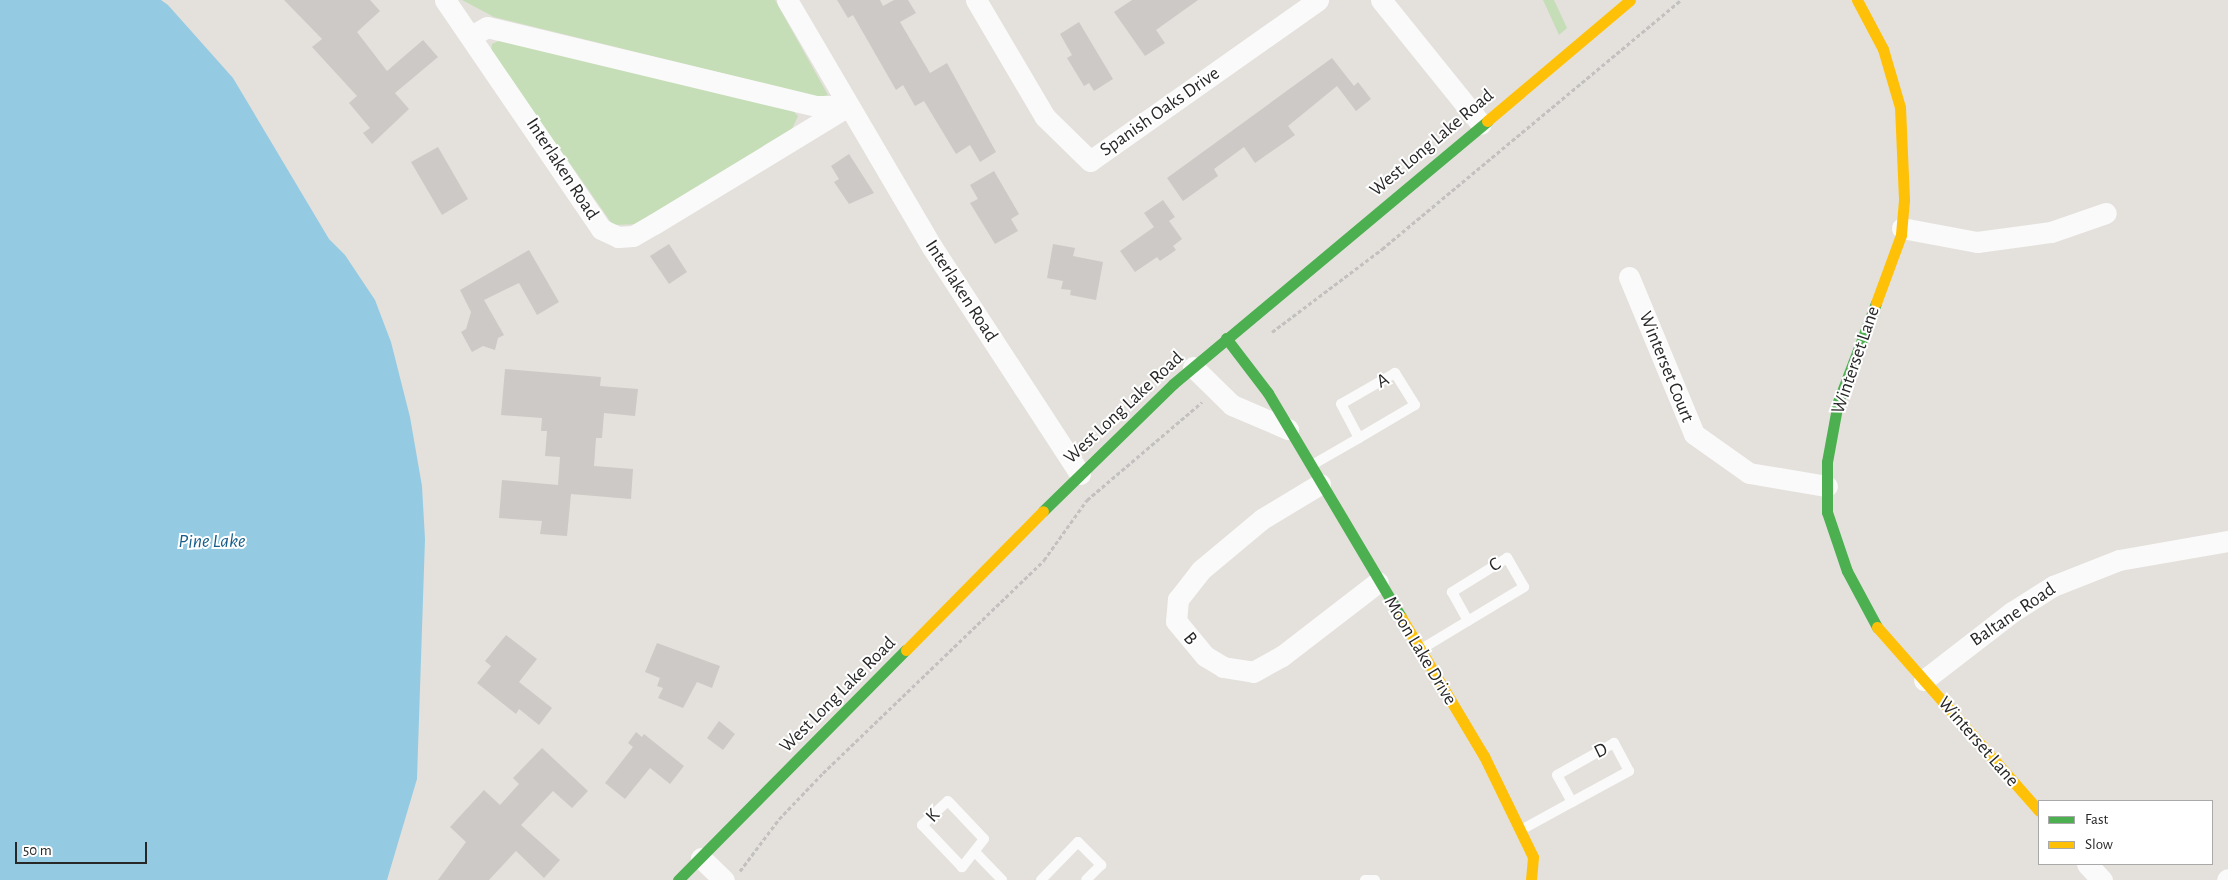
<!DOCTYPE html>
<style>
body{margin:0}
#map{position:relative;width:2228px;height:880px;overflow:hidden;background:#e4e1dc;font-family:"Alegreya Sans",sans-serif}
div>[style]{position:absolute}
.green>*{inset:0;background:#c5deb7}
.water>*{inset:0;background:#94cbe2}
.building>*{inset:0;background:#ccc9c6}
.path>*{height:3px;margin-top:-1.5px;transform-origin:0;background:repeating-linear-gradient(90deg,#c2c1c0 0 4px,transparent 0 6.5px)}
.lane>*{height:10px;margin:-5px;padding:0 5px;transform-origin:5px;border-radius:5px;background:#fbfafa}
.street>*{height:21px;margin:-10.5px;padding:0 10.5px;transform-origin:10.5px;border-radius:10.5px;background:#fbfafa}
.fast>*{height:11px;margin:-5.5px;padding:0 5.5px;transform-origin:5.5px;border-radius:5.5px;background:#4caf50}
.slow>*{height:11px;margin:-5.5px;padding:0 5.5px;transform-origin:5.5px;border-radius:5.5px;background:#ffc107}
span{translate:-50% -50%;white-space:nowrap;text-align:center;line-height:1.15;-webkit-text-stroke:4px #fff;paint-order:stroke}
.street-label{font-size:19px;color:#272727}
.water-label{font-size:20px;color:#165e8b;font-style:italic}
.legend{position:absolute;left:2038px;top:800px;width:175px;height:65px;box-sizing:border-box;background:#fff;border:1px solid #a9a9a9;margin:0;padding:6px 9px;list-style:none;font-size:15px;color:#272727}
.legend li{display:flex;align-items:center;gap:10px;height:25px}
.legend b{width:25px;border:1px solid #a9a9a9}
.scale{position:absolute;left:15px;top:842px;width:132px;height:22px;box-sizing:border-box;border:2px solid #272727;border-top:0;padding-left:6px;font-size:15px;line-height:18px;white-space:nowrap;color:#272727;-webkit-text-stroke:4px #fff;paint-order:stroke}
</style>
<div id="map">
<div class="green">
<i style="clip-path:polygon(462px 0,775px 0,828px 95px,819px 97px,494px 17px)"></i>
<i style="clip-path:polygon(1543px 0,1554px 0,1567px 28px,1559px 35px)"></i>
<i style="clip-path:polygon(503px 39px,789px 107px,798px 116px,792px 129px,643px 224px,613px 225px,491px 51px,492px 44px)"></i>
</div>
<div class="water">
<i style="clip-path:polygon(0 0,161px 0,168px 5px,233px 78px,329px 239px,345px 255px,375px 300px,391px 342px,410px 417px,422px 486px,425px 539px,417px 779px,387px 880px,0 880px)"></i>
</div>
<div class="building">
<i style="clip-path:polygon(284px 0,370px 0,380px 11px,357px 32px,387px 71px,423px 40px,438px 57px,395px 93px,409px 109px,372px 144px,363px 133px,370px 128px,349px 103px,357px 96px,312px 47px,322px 39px)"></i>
<i style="clip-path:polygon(837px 0,880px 0,883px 6px,894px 0,908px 0,916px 13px,900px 22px,930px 73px,947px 63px,996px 152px,980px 162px,970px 145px,956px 154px,924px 101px,915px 106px,903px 85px,896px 90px,853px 15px,848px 18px)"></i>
<i style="clip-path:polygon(1132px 0,1198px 0,1156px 30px,1165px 43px,1145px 56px,1114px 12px)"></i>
<i style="clip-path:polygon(1079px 22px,1113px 79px,1094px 91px,1089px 83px,1084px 86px,1067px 58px,1072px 55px,1060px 34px)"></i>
<i style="clip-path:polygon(1332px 58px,1354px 86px,1358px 82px,1371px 99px,1356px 111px,1337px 86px,1288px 126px,1295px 135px,1255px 163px,1244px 147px,1214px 169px,1218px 176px,1183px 201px,1167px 178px)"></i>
<i style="clip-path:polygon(438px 147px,468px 199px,442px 215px,411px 162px)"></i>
<i style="clip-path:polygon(849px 154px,874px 193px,849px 204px,834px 182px,839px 179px,831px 166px)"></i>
<i style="clip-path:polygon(994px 171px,1019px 214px,1011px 219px,1018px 231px,995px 244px,970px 203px,978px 199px,970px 185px)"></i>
<i style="clip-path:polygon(1163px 200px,1175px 217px,1169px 221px,1182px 239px,1173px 246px,1176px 250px,1160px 261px,1157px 257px,1135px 272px,1120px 251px,1154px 227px,1144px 213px)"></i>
<i style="clip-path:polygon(669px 244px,687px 272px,669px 284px,650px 256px)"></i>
<i style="clip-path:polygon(1053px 244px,1075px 248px,1073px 256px,1103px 262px,1096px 300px,1070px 295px,1071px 290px,1061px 289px,1063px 281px,1047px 278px)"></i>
<i style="clip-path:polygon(529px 250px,559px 302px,537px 315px,519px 283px,484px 300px,504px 335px,498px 338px,495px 350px,483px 346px,472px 352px,461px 332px,466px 329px,471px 312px,460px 290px)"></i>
<i style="clip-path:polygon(505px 369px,601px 377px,600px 386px,638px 389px,635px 416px,604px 413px,602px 438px,596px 438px,594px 466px,633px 469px,631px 499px,571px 494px,567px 536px,540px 534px,542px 521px,499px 518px,502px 480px,558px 485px,560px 457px,545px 456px,547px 431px,541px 431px,542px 418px,501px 415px)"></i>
<i style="clip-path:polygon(506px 635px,537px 659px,519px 682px,552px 708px,539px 725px,519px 709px,516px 714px,477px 683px,491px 666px,485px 661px)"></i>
<i style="clip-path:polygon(657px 643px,720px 666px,712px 688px,697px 682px,683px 708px,658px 698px,663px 688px,657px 686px,660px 678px,645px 672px)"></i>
<i style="clip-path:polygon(719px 721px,735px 734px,723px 750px,707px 738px)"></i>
<i style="clip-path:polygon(636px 732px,642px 737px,644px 734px,684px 766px,670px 784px,650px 768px,625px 799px,605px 783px,633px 747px,628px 743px)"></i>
<i style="clip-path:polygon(542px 748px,588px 791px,572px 808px,553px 791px,521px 825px,560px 860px,544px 878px,516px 851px,489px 880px,438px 880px,466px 842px,450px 827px,484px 790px,500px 805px,519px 784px,513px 778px)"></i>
</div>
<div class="path">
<i style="left:1272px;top:332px;width:138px;rotate:-37deg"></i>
<i style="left:1382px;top:249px;width:389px;rotate:-39.8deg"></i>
<i style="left:740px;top:871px;width:65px;rotate:-53.1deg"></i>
<i style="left:779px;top:819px;width:64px;rotate:-46.3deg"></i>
<i style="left:823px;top:773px;width:307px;rotate:-43.9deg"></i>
<i style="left:1044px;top:560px;width:74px;rotate:-54.4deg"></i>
<i style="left:1087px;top:500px;width:151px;rotate:-40.4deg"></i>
</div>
<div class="lane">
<i style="left:1312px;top:465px;width:54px;rotate:-29.9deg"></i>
<i style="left:1359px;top:438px;width:65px;rotate:-30.5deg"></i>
<i style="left:1415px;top:405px;width:38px;rotate:-122deg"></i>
<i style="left:1395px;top:373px;width:62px;rotate:150.1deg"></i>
<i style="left:1341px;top:404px;width:38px;rotate:62deg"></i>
<i style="left:1423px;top:648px;width:118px;rotate:-31.1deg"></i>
<i style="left:1524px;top:587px;width:34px;rotate:-120deg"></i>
<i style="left:1507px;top:558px;width:65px;rotate:148.3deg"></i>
<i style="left:1452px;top:592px;width:33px;rotate:61deg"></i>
<i style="left:948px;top:801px;width:52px;rotate:46.5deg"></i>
<i style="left:984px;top:839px;width:36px;rotate:128deg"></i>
<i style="left:962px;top:867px;width:58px;rotate:-133.6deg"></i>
<i style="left:922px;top:825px;width:35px;rotate:-43deg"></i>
<i style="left:1521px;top:830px;width:58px;rotate:-28.8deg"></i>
<i style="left:1572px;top:802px;width:65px;rotate:-28.5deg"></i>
<i style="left:1629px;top:771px;width:32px;rotate:-118deg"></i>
<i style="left:1614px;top:743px;width:65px;rotate:150.7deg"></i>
<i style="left:1557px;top:775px;width:31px;rotate:61deg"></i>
<i style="left:975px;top:852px;width:39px;rotate:46deg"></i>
<i style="left:1041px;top:880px;width:53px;rotate:-45.8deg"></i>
<i style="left:1078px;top:842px;width:33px;rotate:45deg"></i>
<i style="left:1101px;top:865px;width:21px;rotate:135deg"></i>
<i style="left:1365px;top:880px;width:10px"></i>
</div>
<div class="street">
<i style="left:445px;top:0;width:277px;rotate:55.7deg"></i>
<i style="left:601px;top:229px;width:19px;rotate:25deg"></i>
<i style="left:618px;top:237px;width:15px;rotate:-4deg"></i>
<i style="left:633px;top:236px;width:24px;rotate:-30deg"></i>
<i style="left:654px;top:224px;width:227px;rotate:-31.3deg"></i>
<i style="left:787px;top:0;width:286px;rotate:59.6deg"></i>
<i style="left:932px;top:247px;width:271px;rotate:56.9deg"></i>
<i style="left:976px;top:0;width:136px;rotate:59.5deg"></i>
<i style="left:1045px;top:117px;width:63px;rotate:44.4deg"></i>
<i style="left:1090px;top:161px;width:279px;rotate:-35.2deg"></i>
<i style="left:1381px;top:0;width:159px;rotate:51.1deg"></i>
<i style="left:471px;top:36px;width:18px;rotate:-29deg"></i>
<i style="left:487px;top:27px;width:339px;rotate:13.5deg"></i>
<i style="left:817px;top:106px;width:30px"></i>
<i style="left:1902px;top:228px;width:76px;rotate:10.6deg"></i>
<i style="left:1977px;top:242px;width:75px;rotate:-7.7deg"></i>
<i style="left:2051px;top:232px;width:58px;rotate:-19.1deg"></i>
<i style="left:1629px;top:277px;width:170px;rotate:67.5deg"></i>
<i style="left:1694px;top:434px;width:67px;rotate:35.3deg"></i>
<i style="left:1749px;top:473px;width:79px;rotate:9.5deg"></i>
<i style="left:1193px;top:367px;width:54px;rotate:44.3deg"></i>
<i style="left:1232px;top:405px;width:61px;rotate:23.2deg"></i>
<i style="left:1320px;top:484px;width:68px;rotate:148.9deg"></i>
<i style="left:1262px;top:519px;width:80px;rotate:140.1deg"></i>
<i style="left:1201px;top:570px;width:37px;rotate:128deg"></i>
<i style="left:1178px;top:599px;width:22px;rotate:95deg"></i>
<i style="left:1176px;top:621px;width:45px;rotate:50.4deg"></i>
<i style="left:1205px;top:656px;width:21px;rotate:31deg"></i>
<i style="left:1223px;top:667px;width:30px;rotate:9deg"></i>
<i style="left:1253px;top:672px;width:33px;rotate:-29deg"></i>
<i style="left:1282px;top:656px;width:121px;rotate:-37.6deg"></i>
<i style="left:1924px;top:680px;width:111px;rotate:-37.7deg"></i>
<i style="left:2012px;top:612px;width:49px;rotate:-32.4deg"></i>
<i style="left:2053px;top:586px;width:71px;rotate:-21.5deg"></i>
<i style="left:2119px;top:560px;width:111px;rotate:-9.9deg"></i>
<i style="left:701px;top:858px;width:32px;rotate:44deg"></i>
<i style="left:2087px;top:864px;width:22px;rotate:47deg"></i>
<i style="left:2227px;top:880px;width:1px;rotate:-45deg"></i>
</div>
<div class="fast">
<i style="left:1876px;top:303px;width:106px;rotate:111deg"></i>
<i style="left:1838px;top:402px;width:61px;rotate:100.4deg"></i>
<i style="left:1827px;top:462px;width:50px;rotate:90deg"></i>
<i style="left:1827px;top:512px;width:62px;rotate:71.3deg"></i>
<i style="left:1847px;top:571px;width:64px;rotate:61.8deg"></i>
<i style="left:1226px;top:338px;width:69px;rotate:52.6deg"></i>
<i style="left:1268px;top:393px;width:261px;rotate:59.3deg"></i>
<i style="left:1043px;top:511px;width:182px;rotate:-44.3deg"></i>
<i style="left:1173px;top:384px;width:410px;rotate:-39.9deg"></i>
<i style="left:678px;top:880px;width:324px;rotate:-45.3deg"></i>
</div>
<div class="slow">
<i style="left:1857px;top:0;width:55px;rotate:62deg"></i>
<i style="left:1883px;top:49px;width:60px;rotate:73.7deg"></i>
<i style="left:1900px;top:107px;width:93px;rotate:87.5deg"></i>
<i style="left:1904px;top:200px;width:35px;rotate:95deg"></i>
<i style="left:1901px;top:235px;width:72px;rotate:110.2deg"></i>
<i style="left:1487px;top:121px;width:187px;rotate:-40.2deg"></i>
<i style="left:1401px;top:617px;width:162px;rotate:59.2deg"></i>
<i style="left:1484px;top:756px;width:112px;rotate:64.1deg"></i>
<i style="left:1533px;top:857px;width:23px;rotate:95deg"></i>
<i style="left:1877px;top:627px;width:245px;rotate:48.6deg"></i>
<i style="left:906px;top:650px;width:195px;rotate:-45.4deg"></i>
</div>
<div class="street-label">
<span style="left:1160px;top:112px;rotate:-35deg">Spanish Oaks Drive</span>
<span style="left:1432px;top:143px;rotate:-40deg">West Long Lake Road</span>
<span style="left:562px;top:169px;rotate:57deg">Interlaken Road</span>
<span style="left:961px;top:291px;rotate:57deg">Interlaken Road</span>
<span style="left:1856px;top:360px;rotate:-71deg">Winterset Lane</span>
<span style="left:1666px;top:367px;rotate:68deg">Winterset Court</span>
<span style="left:1383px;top:381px;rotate:-28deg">A</span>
<span style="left:1124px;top:408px;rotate:-43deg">West Long Lake Road</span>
<span style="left:1495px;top:565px;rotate:-31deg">C</span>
<span style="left:2013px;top:615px;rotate:-34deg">Baltane Road</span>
<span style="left:1190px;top:639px;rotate:50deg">B</span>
<span style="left:1420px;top:651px;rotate:59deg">Moon Lake Drive</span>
<span style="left:838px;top:695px;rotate:-45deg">West Long Lake Road</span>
<span style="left:1978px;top:742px;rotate:49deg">Winterset Lane</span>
<span style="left:1601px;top:751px;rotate:-26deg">D</span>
<span style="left:933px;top:816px;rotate:-47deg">K</span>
</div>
<div class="water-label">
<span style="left:212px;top:541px">Pine Lake</span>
</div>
<ul class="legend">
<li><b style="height:6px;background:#4caf50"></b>Fast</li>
<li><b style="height:6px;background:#ffc107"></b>Slow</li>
</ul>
<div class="scale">50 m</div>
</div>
